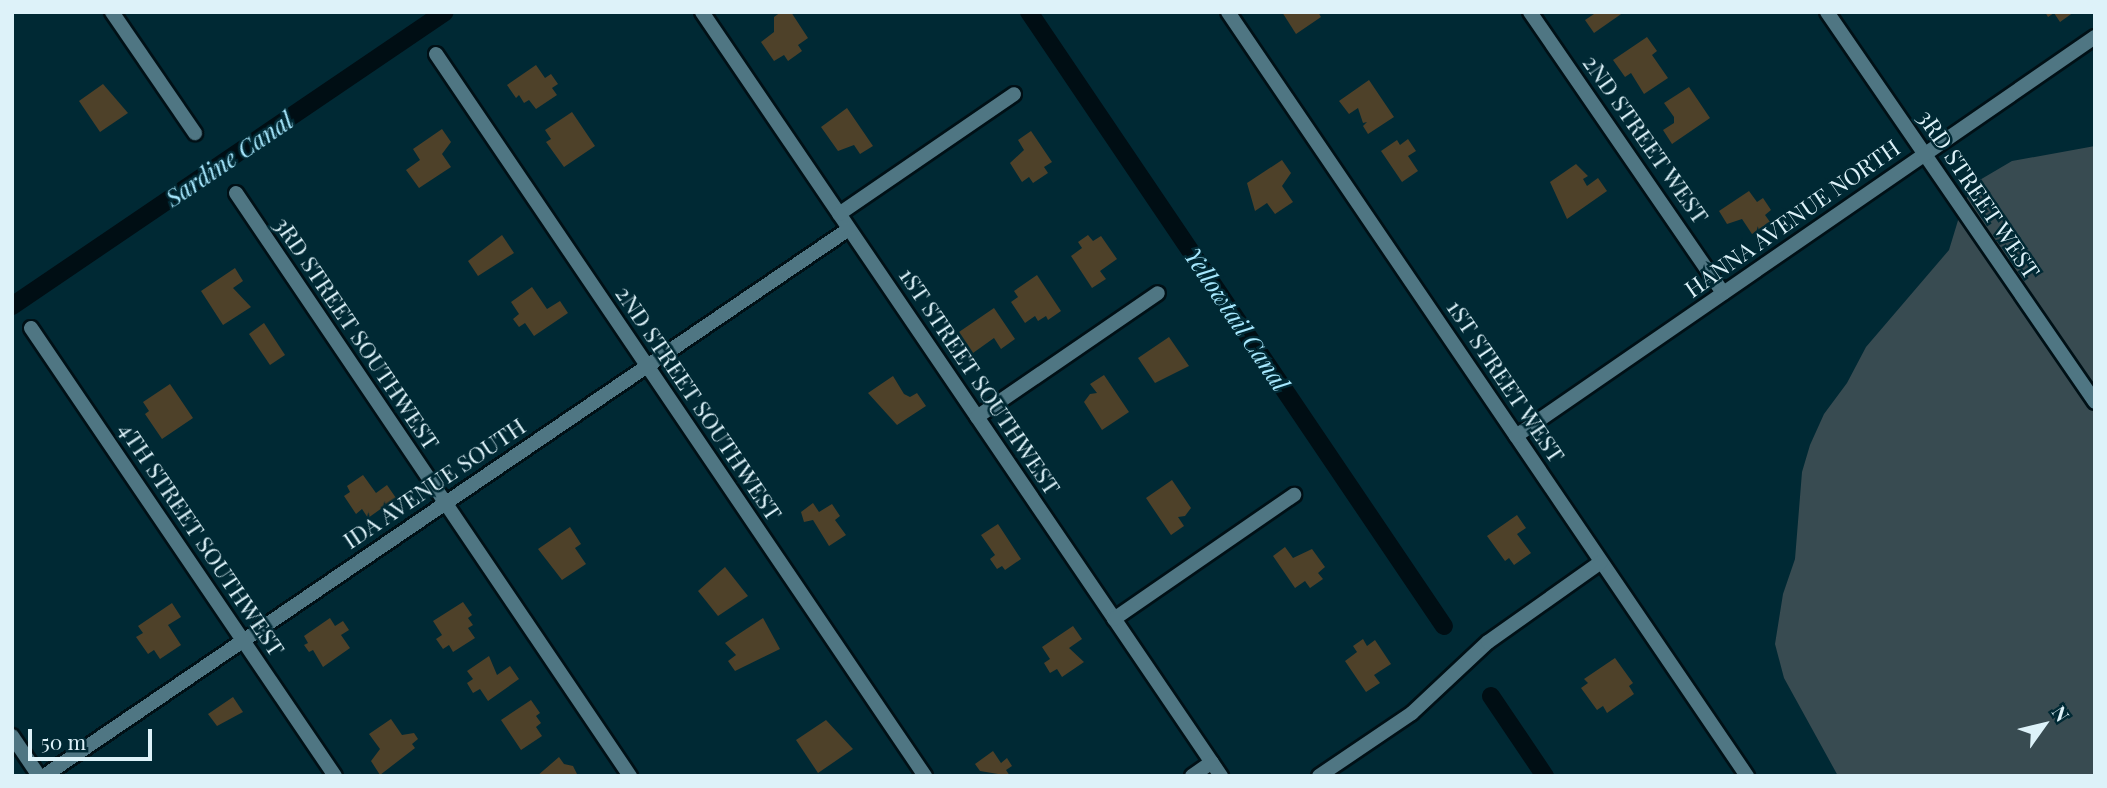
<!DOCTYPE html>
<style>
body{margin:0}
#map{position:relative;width:2107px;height:788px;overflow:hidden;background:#002934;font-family:"Playfair Display",serif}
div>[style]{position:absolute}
.green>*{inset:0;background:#384b51}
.canal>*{height:18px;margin:-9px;padding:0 9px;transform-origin:9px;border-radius:9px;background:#000e14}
.building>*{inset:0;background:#4e4129}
.roads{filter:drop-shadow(2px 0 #001016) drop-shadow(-2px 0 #001016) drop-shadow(0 2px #001016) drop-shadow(0 -2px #001016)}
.street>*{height:14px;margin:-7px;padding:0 7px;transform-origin:7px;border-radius:7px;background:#4f7683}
span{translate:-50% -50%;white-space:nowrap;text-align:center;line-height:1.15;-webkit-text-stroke:5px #002934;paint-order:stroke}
.street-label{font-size:23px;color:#ddf2f9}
.water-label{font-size:24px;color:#a7e8fe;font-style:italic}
.frame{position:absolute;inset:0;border:14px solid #ddf2f9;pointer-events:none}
.north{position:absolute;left:2009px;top:690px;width:70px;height:70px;-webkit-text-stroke:5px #002934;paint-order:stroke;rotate:56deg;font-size:19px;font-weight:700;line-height:28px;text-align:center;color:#ddf2f9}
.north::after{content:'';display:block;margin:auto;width:24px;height:32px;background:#ddf2f9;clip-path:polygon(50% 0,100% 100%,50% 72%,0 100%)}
.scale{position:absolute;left:28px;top:729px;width:124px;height:32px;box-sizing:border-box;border:4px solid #ddf2f9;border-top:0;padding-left:9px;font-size:21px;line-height:24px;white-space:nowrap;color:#ddf2f9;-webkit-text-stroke:5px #002934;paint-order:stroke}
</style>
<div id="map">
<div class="green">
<i style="clip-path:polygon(2095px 146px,2095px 776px,1838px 776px,1784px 678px,1775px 644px,1783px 594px,1795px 559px,1802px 472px,1810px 445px,1824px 414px,1847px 383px,1866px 347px,1949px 250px,1963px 204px,1978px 181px,2012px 161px)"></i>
</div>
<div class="canal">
<i style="left:1029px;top:12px;width:741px;rotate:55.95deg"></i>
<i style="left:12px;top:306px;width:523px;rotate:-34.18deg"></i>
<i style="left:1491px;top:696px;width:97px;rotate:56deg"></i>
</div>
<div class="building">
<i style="clip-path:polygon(781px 12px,791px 12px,808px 38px,798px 45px,802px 51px,788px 61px,784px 55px,774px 61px,761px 42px,774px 32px,774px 17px)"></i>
<i style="clip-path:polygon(1282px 12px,1318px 12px,1321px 17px,1296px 34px)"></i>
<i style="clip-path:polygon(1597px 12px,1624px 12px,1594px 33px,1585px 20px)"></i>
<i style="clip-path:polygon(2045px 12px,2074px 12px,2060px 22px,2054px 13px,2048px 17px)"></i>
<i style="clip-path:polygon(1647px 37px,1657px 51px,1652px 55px,1668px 78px,1644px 94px,1631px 73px,1625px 77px,1613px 60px)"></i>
<i style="clip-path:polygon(536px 65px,545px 78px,551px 74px,558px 84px,552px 88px,557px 95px,536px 109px,529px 100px,524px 103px,519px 95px,516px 98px,507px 85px)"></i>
<i style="clip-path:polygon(1369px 80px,1394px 117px,1368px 134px,1363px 126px,1367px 122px,1363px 123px,1358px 108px,1349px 114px,1339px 101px)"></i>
<i style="clip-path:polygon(103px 84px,128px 113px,100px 132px,79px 101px)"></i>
<i style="clip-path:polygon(1689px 87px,1710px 118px,1672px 144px,1663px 130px,1674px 123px,1674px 117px,1664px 103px)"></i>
<i style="clip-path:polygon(847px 108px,873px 146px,860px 154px,854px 145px,838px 151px,821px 127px)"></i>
<i style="clip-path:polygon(572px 112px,595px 146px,564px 167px,546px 142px,551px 139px,545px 130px)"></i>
<i style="clip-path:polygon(442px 129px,451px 142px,442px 154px,451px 167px,419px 188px,406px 170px,420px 160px,413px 149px)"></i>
<i style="clip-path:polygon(1031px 131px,1052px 162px,1044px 167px,1048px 173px,1033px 183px,1029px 177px,1022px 182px,1010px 163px,1024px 150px,1018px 140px)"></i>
<i style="clip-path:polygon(1408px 139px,1416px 151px,1408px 156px,1418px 171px,1402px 182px,1381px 151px,1397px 140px,1400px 145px)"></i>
<i style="clip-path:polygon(1282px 160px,1291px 173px,1282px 186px,1293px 202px,1275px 214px,1267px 203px,1255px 211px,1247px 183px)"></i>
<i style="clip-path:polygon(1576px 164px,1588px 176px,1583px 179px,1587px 186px,1598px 178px,1607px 191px,1567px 219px,1550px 182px)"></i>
<i style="clip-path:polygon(1749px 191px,1757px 202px,1763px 198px,1771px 210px,1765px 215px,1770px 222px,1752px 234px,1742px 219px,1727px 224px,1719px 211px)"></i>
<i style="clip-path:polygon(502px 235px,514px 253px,478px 276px,468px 261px)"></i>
<i style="clip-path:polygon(1088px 235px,1093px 241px,1101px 236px,1117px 259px,1100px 271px,1106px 279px,1092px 288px,1071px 256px,1082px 248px,1078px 242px)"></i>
<i style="clip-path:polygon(235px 268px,243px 281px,233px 288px,251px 307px,223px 325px,201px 291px)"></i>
<i style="clip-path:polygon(1037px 275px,1061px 311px,1048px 320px,1046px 316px,1038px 321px,1035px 316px,1025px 323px,1011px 302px,1018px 297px,1014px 291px)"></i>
<i style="clip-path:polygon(532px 287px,547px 309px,560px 301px,568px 313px,534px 336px,525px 323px,519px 327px,513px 319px,519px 314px,511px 302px)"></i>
<i style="clip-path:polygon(994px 308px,1015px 339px,1001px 349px,994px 338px,973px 353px,959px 332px)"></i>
<i style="clip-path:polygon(264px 323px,285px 355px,270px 365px,249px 334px)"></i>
<i style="clip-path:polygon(1169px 337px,1189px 366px,1155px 383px,1138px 358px)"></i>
<i style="clip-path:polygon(1104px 375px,1129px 412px,1102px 430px,1084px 402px,1090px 394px,1097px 393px,1090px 384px)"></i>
<i style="clip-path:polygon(893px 376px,904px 394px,910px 397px,917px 393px,926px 406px,897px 425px,868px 393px)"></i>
<i style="clip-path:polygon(170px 384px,193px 418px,162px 439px,145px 414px,149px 411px,143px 402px)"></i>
<i style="clip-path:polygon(363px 475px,376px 493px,387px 485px,396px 498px,368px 518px,362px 509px,356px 514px,344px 496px,350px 492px,347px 486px)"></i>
<i style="clip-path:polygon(1172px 480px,1191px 508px,1185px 516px,1178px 517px,1184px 526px,1171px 535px,1146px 498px)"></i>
<i style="clip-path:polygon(813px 503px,819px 512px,832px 504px,840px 516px,835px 520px,846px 535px,829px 546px,813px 520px,804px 522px,801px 512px)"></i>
<i style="clip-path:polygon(1517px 515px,1526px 528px,1517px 534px,1531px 553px,1514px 565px,1509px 558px,1505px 561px,1487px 536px)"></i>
<i style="clip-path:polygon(998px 524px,1021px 559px,1005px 570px,1002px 566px,997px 569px,990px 559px,995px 555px,981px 535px)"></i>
<i style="clip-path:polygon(570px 527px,581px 544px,575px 548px,586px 564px,562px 580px,538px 549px)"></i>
<i style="clip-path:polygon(1285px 547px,1293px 558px,1312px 549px,1325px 567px,1318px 573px,1323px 579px,1310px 588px,1305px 581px,1295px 588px,1273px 556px)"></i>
<i style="clip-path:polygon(725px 567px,748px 596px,718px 616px,698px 591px)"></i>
<i style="clip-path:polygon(463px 602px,472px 615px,468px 618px,473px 625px,468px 628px,475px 638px,453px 652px,449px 645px,443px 649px,436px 639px,442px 635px,433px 621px)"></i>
<i style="clip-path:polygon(172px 603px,181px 617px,168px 625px,181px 645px,160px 659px,154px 650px,148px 654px,136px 637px,143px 633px,138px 626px)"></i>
<i style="clip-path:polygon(330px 618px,335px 626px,343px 621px,349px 630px,341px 635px,350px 648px,323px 667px,313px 650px,309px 652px,304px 645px,308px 643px,304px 636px)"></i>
<i style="clip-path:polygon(763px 618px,780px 649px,735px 671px,728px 661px,736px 655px,725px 643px)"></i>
<i style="clip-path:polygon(1073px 626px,1082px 639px,1069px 648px,1084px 662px,1062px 677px,1057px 669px,1050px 673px,1044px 663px,1050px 659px,1042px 647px)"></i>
<i style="clip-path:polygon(1363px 639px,1367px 646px,1375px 640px,1391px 664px,1374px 675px,1380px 683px,1366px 692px,1345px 661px,1357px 652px,1353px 646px)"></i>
<i style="clip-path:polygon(489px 656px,497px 675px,510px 666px,519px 679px,488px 701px,480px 689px,473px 693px,467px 683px,473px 679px,467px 671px)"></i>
<i style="clip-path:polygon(1615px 658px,1633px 683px,1629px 686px,1634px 694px,1607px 713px,1603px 706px,1597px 710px,1581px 688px,1588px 683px,1584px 679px)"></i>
<i style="clip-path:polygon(233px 697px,243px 712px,217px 726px,208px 714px)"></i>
<i style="clip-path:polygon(531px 700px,540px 713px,536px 716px,541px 723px,536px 727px,542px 736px,521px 750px,501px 720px)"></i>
<i style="clip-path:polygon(391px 719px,402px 735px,414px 733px,418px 739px,412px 744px,415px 748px,380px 775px,371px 761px,380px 749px,369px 734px)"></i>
<i style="clip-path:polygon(826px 720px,853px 749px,818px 773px,796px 740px)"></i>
<i style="clip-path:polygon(993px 751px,1001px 763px,1007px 758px,1012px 766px,1006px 770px,1010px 776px,980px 771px,975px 764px)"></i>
<i style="clip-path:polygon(559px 757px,564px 764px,573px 766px,578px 776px,537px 776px)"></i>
</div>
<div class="roads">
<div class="street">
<i style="left:112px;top:12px;width:147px;rotate:55.6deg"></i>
<i style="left:702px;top:12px;width:924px;rotate:55.81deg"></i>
<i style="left:1228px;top:12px;width:924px;rotate:55.81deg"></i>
<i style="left:1530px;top:12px;width:341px;rotate:55.5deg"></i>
<i style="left:1827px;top:12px;width:473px;rotate:55.5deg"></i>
<i style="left:436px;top:54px;width:872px;rotate:55.89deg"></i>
<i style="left:236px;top:193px;width:704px;rotate:55.95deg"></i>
<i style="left:839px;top:214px;width:212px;rotate:-34.4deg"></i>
<i style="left:31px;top:328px;width:541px;rotate:55.84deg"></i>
<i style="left:977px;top:417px;width:219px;rotate:-34.4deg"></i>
<i style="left:1516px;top:436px;width:703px;rotate:-34.57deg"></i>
<i style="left:1114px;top:619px;width:219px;rotate:-34.6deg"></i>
<i style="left:12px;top:736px;width:48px;rotate:56deg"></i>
<i style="left:44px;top:776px;width:973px;rotate:-34.2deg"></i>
<i style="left:1192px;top:776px;width:24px;rotate:-35deg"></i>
<i style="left:1319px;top:776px;width:112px;rotate:-34.1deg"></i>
<i style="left:1412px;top:713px;width:104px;rotate:-43.1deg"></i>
<i style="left:1488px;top:642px;width:138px;rotate:-35.3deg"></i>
</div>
</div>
<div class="street-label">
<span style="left:1646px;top:139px;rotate:55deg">2ND STREET WEST</span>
<span style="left:1979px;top:194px;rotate:56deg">3RD STREET WEST</span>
<span style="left:1792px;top:218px;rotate:-35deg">HANNA AVENUE NORTH</span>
<span style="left:357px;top:333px;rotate:56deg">3RD STREET SOUTHWEST</span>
<span style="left:980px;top:381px;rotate:56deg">1ST STREET SOUTHWEST</span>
<span style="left:1506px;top:381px;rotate:56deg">1ST STREET WEST</span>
<span style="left:699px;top:403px;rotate:56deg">2ND STREET SOUTHWEST</span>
<span style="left:434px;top:483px;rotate:-34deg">IDA AVENUE SOUTH</span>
<span style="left:202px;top:539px;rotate:56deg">4TH STREET SOUTHWEST</span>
</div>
<div class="water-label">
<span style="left:229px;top:159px;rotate:-34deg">Sardine Canal</span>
<span style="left:1237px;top:319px;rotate:56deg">Yellowtail Canal</span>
</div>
<div class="frame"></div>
<div class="north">N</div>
<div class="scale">50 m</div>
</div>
